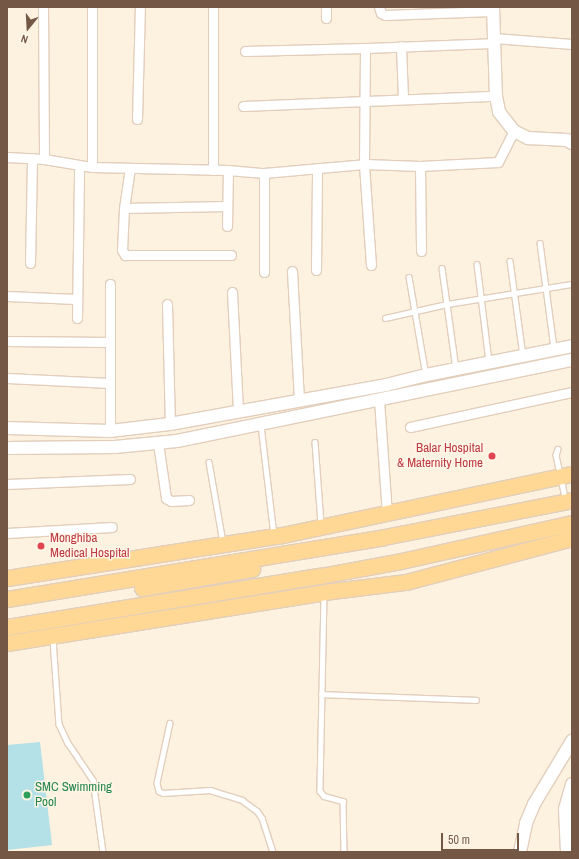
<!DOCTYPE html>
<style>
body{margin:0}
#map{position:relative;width:579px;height:859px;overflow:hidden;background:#fdf2e0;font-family:"Archivo Narrow",sans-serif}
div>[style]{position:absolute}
.water>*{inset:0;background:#b4e0e7}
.roads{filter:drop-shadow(1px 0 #e2cebc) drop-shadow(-1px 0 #e2cebc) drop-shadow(0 1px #e2cebc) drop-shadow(0 -1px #e2cebc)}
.service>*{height:4.5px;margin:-2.25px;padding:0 2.25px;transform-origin:2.25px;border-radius:2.25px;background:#fff}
.minor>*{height:9px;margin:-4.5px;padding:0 4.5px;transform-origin:4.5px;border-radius:4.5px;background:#fff}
.tertiary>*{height:12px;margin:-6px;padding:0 6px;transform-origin:6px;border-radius:6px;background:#fff}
.primary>*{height:15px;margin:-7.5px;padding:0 7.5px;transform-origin:7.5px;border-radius:7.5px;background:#ffd896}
.dots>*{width:11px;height:11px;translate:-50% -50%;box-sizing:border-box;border:2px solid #fff6e8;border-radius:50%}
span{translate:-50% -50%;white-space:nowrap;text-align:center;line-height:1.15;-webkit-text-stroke:3px #fff6e8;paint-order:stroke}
.health-label{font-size:13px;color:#be3a42}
.right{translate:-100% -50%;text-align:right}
.left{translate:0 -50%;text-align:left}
.leisure-label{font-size:13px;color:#27864d}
.frame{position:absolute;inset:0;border:8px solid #755746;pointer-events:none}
.north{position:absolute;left:8px;top:8px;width:40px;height:40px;-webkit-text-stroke:3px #fff6e8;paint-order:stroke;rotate:198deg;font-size:11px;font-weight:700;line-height:16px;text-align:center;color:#755746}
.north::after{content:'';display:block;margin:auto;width:14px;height:18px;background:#755746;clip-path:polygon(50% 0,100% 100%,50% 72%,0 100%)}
.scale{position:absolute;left:441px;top:833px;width:78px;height:18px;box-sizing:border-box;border:2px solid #755746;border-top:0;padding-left:5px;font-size:12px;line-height:14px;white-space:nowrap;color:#755746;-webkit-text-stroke:3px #fff6e8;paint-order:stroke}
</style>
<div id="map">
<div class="water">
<i style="clip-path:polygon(40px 742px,52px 845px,7px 850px,7px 745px)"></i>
</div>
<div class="roads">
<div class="service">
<i style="left:540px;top:243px;width:106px;rotate:82.4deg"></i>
<i style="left:510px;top:261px;width:96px;rotate:82.2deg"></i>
<i style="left:477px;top:264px;width:99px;rotate:83deg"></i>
<i style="left:442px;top:268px;width:102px;rotate:82.1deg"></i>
<i style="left:409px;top:277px;width:99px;rotate:80.2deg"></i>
<i style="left:385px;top:318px;width:64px;rotate:-12.7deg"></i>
<i style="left:447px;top:304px;width:127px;rotate:-9.1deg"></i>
<i style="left:261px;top:425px;width:111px;rotate:83.3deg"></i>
<i style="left:315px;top:442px;width:82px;rotate:85.8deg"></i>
<i style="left:558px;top:449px;width:6px;rotate:108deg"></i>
<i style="left:556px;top:455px;width:39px;rotate:78deg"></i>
<i style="left:209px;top:462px;width:81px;rotate:80.1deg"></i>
<i style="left:324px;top:595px;width:196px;rotate:91.2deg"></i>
<i style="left:320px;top:791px;width:6px;rotate:51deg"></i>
<i style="left:324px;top:796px;width:20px;rotate:15deg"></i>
<i style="left:343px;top:801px;width:51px;rotate:88.9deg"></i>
<i style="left:53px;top:639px;width:85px;rotate:86deg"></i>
<i style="left:59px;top:724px;width:21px;rotate:65deg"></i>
<i style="left:68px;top:743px;width:45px;rotate:56deg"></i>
<i style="left:93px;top:780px;width:73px;rotate:82.1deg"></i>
<i style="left:321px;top:694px;width:155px;rotate:2.2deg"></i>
<i style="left:170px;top:723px;width:61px;rotate:102.2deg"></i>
<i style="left:157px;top:783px;width:8px;rotate:76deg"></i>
<i style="left:159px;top:791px;width:4px;rotate:27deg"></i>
<i style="left:163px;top:793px;width:47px;rotate:-3.7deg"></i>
<i style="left:210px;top:790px;width:34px;rotate:17deg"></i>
<i style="left:242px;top:800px;width:19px;rotate:36deg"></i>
<i style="left:257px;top:811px;width:9px;rotate:54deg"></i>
<i style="left:262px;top:818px;width:36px;rotate:72deg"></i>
</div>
<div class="minor">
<i style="left:43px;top:7px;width:152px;rotate:89.6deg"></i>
<i style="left:326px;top:7px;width:11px;rotate:90deg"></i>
<i style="left:379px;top:7px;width:6px;rotate:72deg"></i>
<i style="left:381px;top:13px;width:4px;rotate:27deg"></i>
<i style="left:385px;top:15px;width:108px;rotate:-2.1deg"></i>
<i style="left:494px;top:38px;width:78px;rotate:4.4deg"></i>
<i style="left:401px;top:46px;width:53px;rotate:87.8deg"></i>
<i style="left:245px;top:51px;width:120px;rotate:-1.4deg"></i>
<i style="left:243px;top:106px;width:253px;rotate:-2.3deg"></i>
<i style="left:137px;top:119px;width:112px;rotate:-88.5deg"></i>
<i style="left:7px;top:157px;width:37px;rotate:3deg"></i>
<i style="left:44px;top:159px;width:49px;rotate:9.5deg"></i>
<i style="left:92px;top:167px;width:136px;rotate:1.3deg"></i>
<i style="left:228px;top:170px;width:36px;rotate:5deg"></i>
<i style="left:264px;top:173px;width:100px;rotate:-5.1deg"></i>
<i style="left:364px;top:164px;width:56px;rotate:2deg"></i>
<i style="left:420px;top:166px;width:78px;rotate:-2.9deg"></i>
<i style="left:498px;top:162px;width:35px;rotate:-63deg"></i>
<i style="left:420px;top:166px;width:85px;rotate:89.3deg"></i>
<i style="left:92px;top:167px;width:160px;rotate:-90deg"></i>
<i style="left:130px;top:168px;width:40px;rotate:98.5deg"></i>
<i style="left:124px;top:208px;width:42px;rotate:92.7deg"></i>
<i style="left:122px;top:250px;width:6px;rotate:59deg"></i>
<i style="left:125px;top:255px;width:106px"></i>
<i style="left:213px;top:170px;width:163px;rotate:-90deg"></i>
<i style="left:264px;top:173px;width:99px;rotate:90deg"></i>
<i style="left:124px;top:208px;width:103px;rotate:-1.1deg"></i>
<i style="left:227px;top:226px;width:56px;rotate:-89deg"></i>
<i style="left:30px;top:263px;width:105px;rotate:-88.9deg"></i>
<i style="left:371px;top:265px;width:101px;rotate:-94deg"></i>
<i style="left:364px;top:164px;width:116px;rotate:-89.5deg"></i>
<i style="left:365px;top:48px;width:129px;rotate:-2.2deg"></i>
<i style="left:316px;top:270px;width:102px;rotate:-89.4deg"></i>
<i style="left:292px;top:271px;width:130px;rotate:86.9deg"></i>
<i style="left:232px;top:292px;width:120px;rotate:87.1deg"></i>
<i style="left:7px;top:296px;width:69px;rotate:2.5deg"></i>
<i style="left:167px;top:304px;width:120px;rotate:88.6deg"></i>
<i style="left:77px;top:318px;width:152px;rotate:-89.2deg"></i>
<i style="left:7px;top:341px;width:103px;rotate:0.6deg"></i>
<i style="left:7px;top:378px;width:103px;rotate:2.8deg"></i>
<i style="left:379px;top:400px;width:114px;rotate:86deg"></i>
<i style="left:410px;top:427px;width:166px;rotate:-12.2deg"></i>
<i style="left:110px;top:431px;width:147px;rotate:-90deg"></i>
<i style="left:158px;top:443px;width:56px;rotate:81.7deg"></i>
<i style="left:166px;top:498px;width:6px;rotate:31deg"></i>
<i style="left:171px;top:501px;width:18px;rotate:-3deg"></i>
<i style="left:7px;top:484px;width:123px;rotate:-2.3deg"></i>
<i style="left:7px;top:533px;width:105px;rotate:-3.3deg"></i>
</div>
<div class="tertiary">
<i style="left:493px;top:7px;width:89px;rotate:88.1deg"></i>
<i style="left:496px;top:96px;width:16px;rotate:79deg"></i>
<i style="left:499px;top:112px;width:24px;rotate:52deg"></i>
<i style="left:514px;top:131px;width:16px;rotate:27deg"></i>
<i style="left:528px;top:138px;width:39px;rotate:3deg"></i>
<i style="left:567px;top:140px;width:6px;rotate:31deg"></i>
<i style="left:7px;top:428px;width:103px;rotate:1.7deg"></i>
<i style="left:110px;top:431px;width:60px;rotate:-6.7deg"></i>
<i style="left:170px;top:424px;width:219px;rotate:-10.2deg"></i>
<i style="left:386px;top:385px;width:41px;rotate:-14deg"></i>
<i style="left:426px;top:375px;width:149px;rotate:-11.2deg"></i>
<i style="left:7px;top:448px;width:108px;rotate:-0.5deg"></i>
<i style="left:115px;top:447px;width:62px;rotate:-5.5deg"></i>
<i style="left:177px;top:441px;width:403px;rotate:-11.6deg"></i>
<i style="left:520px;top:852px;width:30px;rotate:-78deg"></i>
<i style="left:526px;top:823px;width:21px;rotate:-67deg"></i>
<i style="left:534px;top:804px;width:74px;rotate:-58.9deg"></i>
<i style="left:567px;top:852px;width:43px;rotate:-92.7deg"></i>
<i style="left:565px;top:809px;width:26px;rotate:-74deg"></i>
</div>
<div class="primary">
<i style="left:7px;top:578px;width:278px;rotate:-8.9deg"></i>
<i style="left:282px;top:535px;width:296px;rotate:-11.9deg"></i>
<i style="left:142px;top:588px;width:112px;rotate:-9.8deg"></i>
<i style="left:7px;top:599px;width:382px;rotate:-9.3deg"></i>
<i style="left:384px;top:537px;width:192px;rotate:-11.1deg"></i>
<i style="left:7px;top:627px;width:317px;rotate:-9.3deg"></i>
<i style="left:320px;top:576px;width:82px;rotate:-10.5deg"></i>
<i style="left:401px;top:561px;width:175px;rotate:-12.5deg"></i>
<i style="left:7px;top:643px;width:321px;rotate:-9.1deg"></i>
<i style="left:324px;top:592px;width:83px;rotate:-7deg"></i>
<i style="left:406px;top:582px;width:172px;rotate:-14.8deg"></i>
</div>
</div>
<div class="dots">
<i style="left:492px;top:456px;background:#e0444e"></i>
<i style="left:41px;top:546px;background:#e0444e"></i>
<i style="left:27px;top:795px;background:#2e9e5b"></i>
</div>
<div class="health-label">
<span class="right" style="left:483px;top:456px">Balar Hospital<br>&amp; Maternity Home</span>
<span class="left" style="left:50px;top:546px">Monghiba<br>Medical Hospital</span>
</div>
<div class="leisure-label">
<span class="left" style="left:35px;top:795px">SMC Swimming<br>Pool</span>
</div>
<div class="frame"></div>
<div class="north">N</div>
<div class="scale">50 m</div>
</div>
